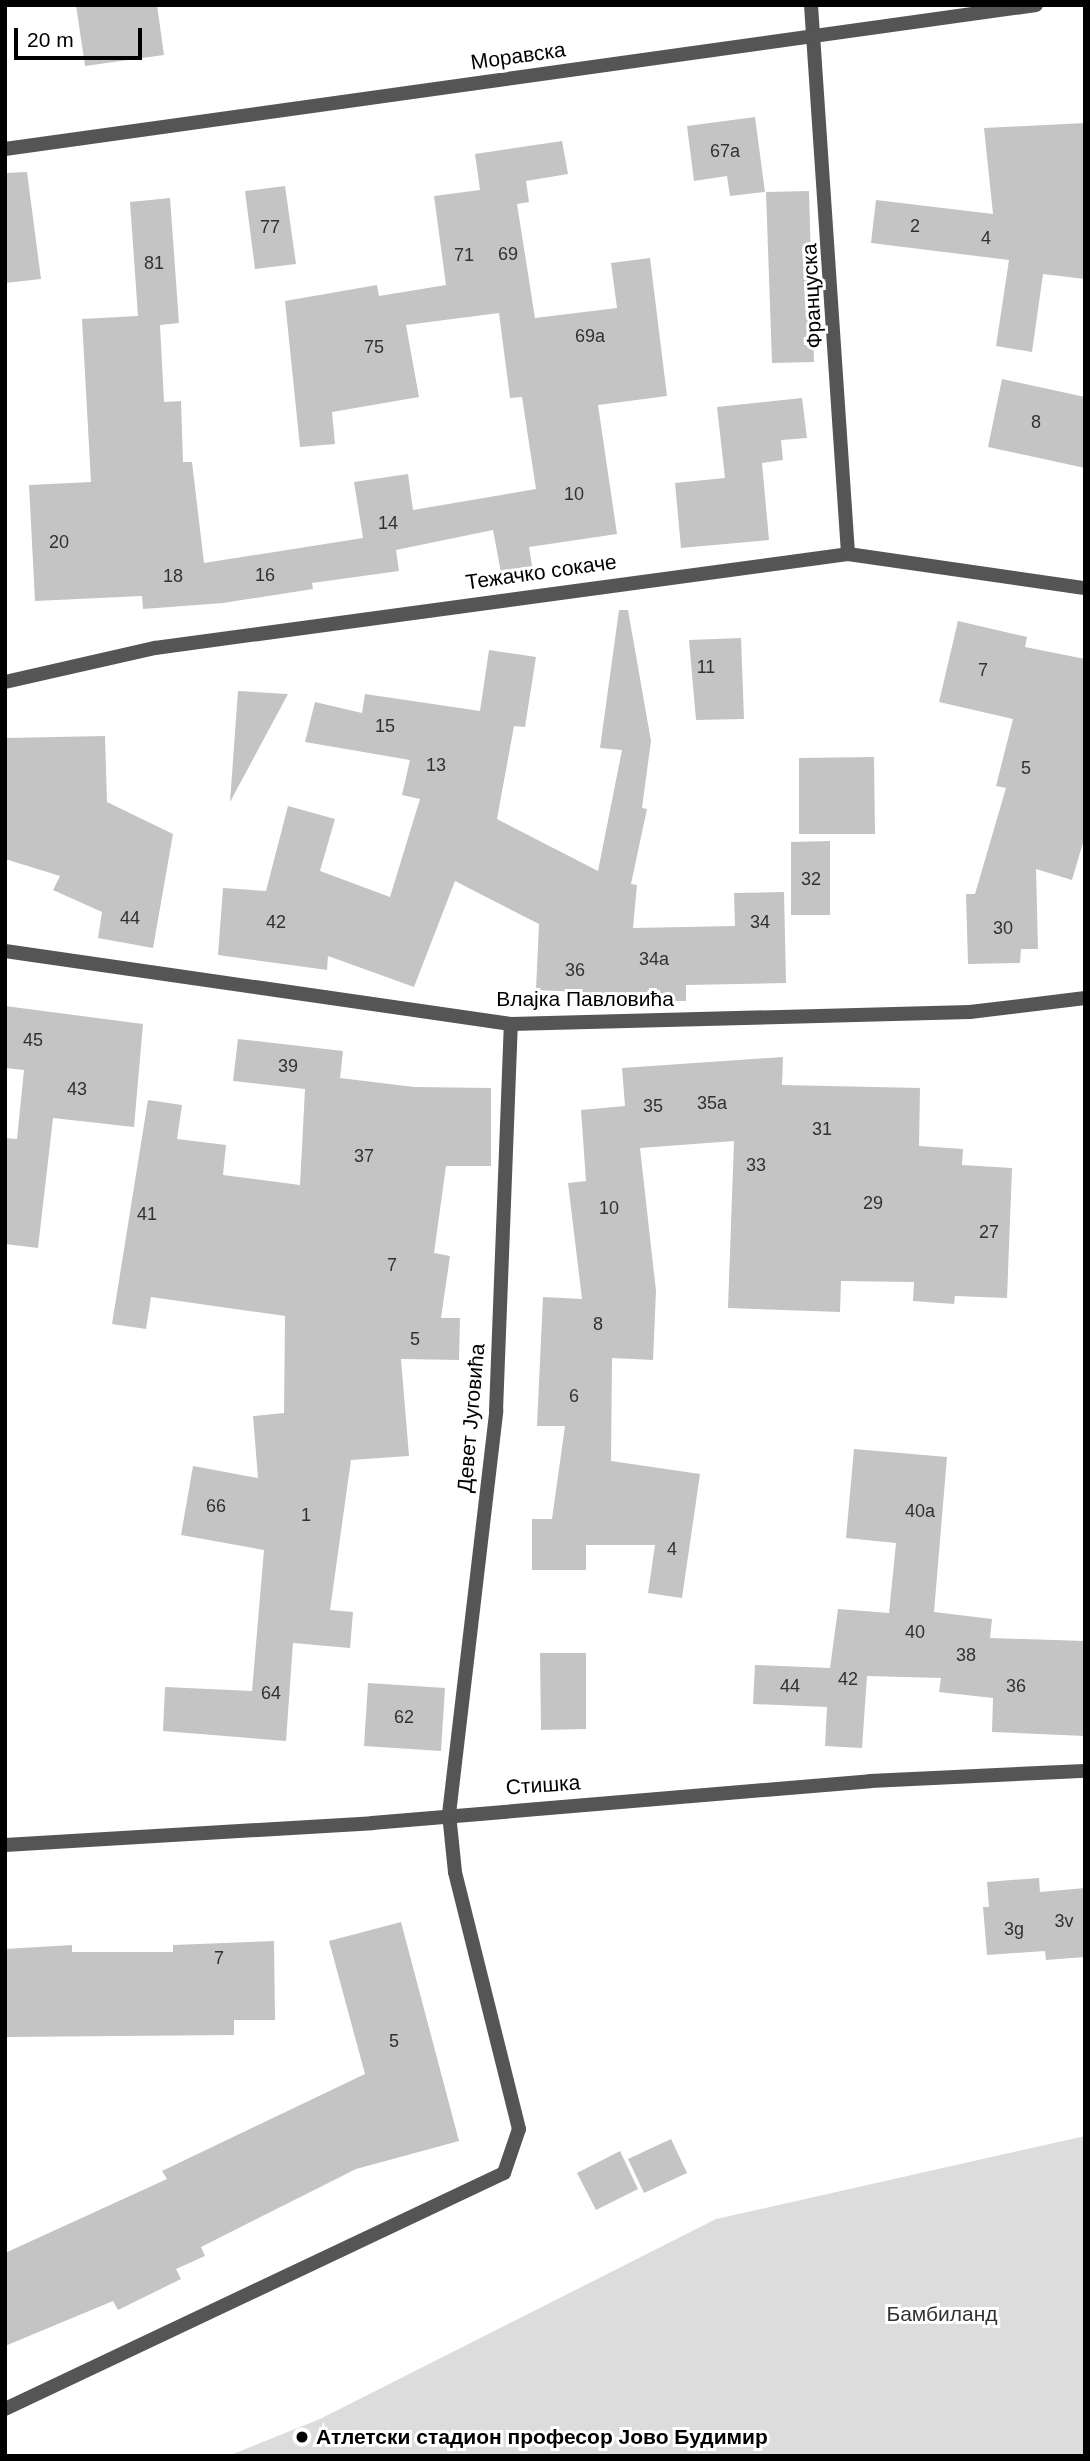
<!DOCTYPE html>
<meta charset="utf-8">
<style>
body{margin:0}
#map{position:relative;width:1090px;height:2461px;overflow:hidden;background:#fff;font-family:Arial,sans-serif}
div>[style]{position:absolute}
.green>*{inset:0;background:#dcdcdc}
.building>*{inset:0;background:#c4c4c4}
.minor>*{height:14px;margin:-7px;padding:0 7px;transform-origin:7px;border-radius:7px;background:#555}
.tertiary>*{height:14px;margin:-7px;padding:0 7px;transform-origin:7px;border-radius:7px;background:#555}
.dots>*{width:19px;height:19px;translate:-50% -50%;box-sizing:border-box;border:4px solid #fff;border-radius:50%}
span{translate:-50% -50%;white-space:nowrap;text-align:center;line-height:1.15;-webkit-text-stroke:6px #fff;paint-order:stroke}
.number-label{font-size:18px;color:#313131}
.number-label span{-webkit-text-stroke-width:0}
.street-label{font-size:21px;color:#000}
.park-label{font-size:21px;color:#333}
.poi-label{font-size:21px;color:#000;font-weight:700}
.left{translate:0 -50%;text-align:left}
.frame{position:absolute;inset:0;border:7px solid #000;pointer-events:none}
.scale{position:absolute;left:14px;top:28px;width:128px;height:32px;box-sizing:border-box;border:4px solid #000;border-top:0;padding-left:9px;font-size:21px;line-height:24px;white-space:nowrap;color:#000;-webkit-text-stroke:5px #fff;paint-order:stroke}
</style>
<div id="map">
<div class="green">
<i style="clip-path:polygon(1085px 2136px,1085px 2456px,228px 2456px,320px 2419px,716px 2219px)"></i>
</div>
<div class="building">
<i style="clip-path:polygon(76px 5px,157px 5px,164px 55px,85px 66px)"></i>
<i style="clip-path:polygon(755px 117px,765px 192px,730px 196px,727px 176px,694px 181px,687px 126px)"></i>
<i style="clip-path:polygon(1085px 123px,1085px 279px,1043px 274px,1032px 352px,996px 346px,1009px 260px,871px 243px,876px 200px,993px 214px,984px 128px)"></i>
<i style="clip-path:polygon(562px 141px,568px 174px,526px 181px,529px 202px,517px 204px,535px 318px,617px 308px,611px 263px,650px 258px,667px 396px,598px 405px,617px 534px,529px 547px,533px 572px,502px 578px,493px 530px,396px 550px,399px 571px,312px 583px,313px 589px,223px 603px,143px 609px,142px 596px,35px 601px,29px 485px,91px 482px,82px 319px,138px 316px,130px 202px,170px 198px,179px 323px,160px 325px,164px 402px,181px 401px,183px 462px,192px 462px,204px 563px,363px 538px,354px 482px,408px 474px,413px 510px,536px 489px,522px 397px,510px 398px,499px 313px,406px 325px,419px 397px,332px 412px,335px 444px,300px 447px,285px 301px,377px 285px,379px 296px,446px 285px,434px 196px,480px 190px,475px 154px)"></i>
<i style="clip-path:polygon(27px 172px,41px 279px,5px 283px,5px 173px)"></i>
<i style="clip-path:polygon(285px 186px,296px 264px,255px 269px,245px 191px)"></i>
<i style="clip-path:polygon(809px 191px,814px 362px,772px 363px,766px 192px)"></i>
<i style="clip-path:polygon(1002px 379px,1085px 397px,1085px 468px,988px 447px)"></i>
<i style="clip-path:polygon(802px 398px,807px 438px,781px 440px,783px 460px,762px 463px,769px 540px,681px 548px,675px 483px,725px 478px,717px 407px)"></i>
<i style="clip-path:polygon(619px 610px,628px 610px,651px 741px,642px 808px,647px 809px,631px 884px,637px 885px,633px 928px,735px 926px,734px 893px,784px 892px,786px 983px,686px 985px,686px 1001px,642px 1002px,642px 995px,536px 990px,539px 924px,455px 881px,414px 987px,328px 956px,327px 970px,218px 955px,223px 888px,266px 891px,288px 806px,335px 819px,320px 871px,390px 897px,420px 799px,402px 795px,410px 760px,305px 742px,315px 702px,362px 713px,365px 694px,480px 711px,489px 650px,536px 657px,525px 727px,514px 726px,497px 819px,598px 871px,622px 750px,600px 748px)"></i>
<i style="clip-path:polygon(958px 621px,1027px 637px,1025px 647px,1085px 659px,1085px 836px,1072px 880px,1036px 869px,1038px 949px,1021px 949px,1020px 963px,968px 964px,966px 894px,975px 894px,1006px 788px,996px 786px,1013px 719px,939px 702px)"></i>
<i style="clip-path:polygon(741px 638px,744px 719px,696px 720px,689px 640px)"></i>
<i style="clip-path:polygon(238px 691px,288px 694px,230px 802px)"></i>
<i style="clip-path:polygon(105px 736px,107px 802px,173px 834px,153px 948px,98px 938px,102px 912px,53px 890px,60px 876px,5px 859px,5px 738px)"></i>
<i style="clip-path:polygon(874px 757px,875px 834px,799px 834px,799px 758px)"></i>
<i style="clip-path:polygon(830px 841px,830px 915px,791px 915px,791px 842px)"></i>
<i style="clip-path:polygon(5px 1006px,143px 1024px,134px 1127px,53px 1118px,38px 1248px,5px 1244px,5px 1138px,17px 1139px,24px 1070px,5px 1068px)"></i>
<i style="clip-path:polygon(238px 1039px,343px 1051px,340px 1078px,414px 1087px,491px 1088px,491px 1166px,446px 1166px,434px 1253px,450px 1256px,441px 1318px,460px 1318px,459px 1360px,401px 1359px,409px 1456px,351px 1460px,330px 1610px,353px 1612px,350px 1648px,293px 1643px,286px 1741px,163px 1731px,165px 1687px,252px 1691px,264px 1550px,181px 1535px,193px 1466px,258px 1478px,253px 1416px,284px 1413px,285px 1316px,151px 1297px,146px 1329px,112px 1324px,148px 1100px,182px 1105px,177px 1139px,226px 1145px,223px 1175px,300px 1185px,305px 1089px,233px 1081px)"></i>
<i style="clip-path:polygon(783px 1057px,782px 1085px,920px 1088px,919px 1146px,963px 1149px,962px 1165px,1012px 1168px,1007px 1298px,955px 1296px,954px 1304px,913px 1301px,914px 1282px,841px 1281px,840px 1312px,728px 1308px,734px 1141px,640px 1148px,656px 1291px,653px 1360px,612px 1358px,611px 1461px,700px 1474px,682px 1598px,648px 1593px,655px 1545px,586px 1545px,586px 1570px,532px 1570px,532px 1519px,552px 1519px,565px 1426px,537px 1426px,543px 1297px,582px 1299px,568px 1183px,586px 1181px,581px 1110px,625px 1106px,622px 1068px)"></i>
<i style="clip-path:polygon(854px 1449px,947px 1457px,934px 1612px,992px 1619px,990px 1638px,1085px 1641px,1085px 1736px,992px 1732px,993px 1698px,939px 1692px,941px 1678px,867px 1676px,862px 1748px,825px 1746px,827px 1707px,753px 1704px,755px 1665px,830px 1668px,838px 1609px,889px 1613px,896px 1543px,846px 1538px)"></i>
<i style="clip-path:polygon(540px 1653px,586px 1653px,586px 1729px,541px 1730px)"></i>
<i style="clip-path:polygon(368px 1683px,445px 1688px,441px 1751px,364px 1746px)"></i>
<i style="clip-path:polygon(1039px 1878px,1040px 1892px,1085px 1888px,1085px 1957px,1046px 1960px,1045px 1951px,987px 1955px,983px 1907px,989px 1907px,987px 1882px)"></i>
<i style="clip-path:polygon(401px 1922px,459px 2141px,356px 2169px,201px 2247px,205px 2256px,176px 2269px,181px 2279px,118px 2310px,113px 2301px,5px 2346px,5px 2253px,167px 2179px,162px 2171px,365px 2074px,329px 1941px)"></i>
<i style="clip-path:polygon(274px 1941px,275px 2020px,234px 2020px,234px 2035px,5px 2037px,5px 1949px,72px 1945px,72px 1952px,173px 1952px,173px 1945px)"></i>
<i style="clip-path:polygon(671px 2139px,687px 2173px,644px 2193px,628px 2159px)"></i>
<i style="clip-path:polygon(620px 2151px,638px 2189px,596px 2210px,577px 2173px)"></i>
</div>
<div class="minor">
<i style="left:811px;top:5px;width:550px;rotate:86.14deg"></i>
<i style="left:5px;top:682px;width:154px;rotate:-12.8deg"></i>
<i style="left:155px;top:648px;width:699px;rotate:-7.72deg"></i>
<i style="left:848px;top:554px;width:239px;rotate:8.2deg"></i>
<i style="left:5px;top:951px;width:511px;rotate:8.21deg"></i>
<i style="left:511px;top:1024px;width:459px;rotate:-1.5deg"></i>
<i style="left:970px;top:1012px;width:116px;rotate:-6.9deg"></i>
<i style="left:5px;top:1845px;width:368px;rotate:-3.4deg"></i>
<i style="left:372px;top:1823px;width:500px;rotate:-4.8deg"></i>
<i style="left:870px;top:1781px;width:215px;rotate:-2.7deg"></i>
<i style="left:5px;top:2409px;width:552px;rotate:-25.31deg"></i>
<i style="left:504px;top:2173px;width:46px;rotate:-71.2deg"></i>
<i style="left:519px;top:2129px;width:265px;rotate:-104deg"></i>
<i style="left:455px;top:1872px;width:58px;rotate:-95.9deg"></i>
<i style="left:449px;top:1814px;width:406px;rotate:-83.3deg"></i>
<i style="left:496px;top:1411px;width:387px;rotate:-87.8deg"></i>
</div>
<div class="tertiary">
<i style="left:5px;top:149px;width:1041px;rotate:-7.95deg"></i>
</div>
<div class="dots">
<i style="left:302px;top:2437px;background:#000"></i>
</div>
<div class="number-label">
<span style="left:725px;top:151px">67a</span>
<span style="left:915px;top:226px">2</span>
<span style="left:270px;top:227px">77</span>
<span style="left:986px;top:238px">4</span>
<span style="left:508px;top:254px">69</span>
<span style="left:464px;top:255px">71</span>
<span style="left:154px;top:263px">81</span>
<span style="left:590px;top:336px">69a</span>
<span style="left:374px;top:347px">75</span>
<span style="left:1036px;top:422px">8</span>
<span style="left:574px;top:494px">10</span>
<span style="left:388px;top:523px">14</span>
<span style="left:59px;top:542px">20</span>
<span style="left:265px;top:575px">16</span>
<span style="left:173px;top:576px">18</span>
<span style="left:706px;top:667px">11</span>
<span style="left:983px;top:670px">7</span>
<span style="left:385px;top:726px">15</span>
<span style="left:436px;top:765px">13</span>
<span style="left:1026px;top:768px">5</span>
<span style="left:811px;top:879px">32</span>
<span style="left:130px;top:918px">44</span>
<span style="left:276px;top:922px">42</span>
<span style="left:760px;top:922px">34</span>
<span style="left:1003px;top:928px">30</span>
<span style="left:654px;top:959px">34a</span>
<span style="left:575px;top:970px">36</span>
<span style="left:33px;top:1040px">45</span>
<span style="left:288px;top:1066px">39</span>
<span style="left:77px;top:1089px">43</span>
<span style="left:712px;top:1103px">35a</span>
<span style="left:653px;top:1106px">35</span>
<span style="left:822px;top:1129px">31</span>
<span style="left:364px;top:1156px">37</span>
<span style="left:756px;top:1165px">33</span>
<span style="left:873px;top:1203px">29</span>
<span style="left:609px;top:1208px">10</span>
<span style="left:147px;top:1214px">41</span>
<span style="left:989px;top:1232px">27</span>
<span style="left:392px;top:1265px">7</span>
<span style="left:598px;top:1324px">8</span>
<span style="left:415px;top:1339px">5</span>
<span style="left:574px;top:1396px">6</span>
<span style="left:216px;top:1506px">66</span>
<span style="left:920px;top:1511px">40a</span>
<span style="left:306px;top:1515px">1</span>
<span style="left:672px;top:1549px">4</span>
<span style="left:915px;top:1632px">40</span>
<span style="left:966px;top:1655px">38</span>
<span style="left:848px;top:1679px">42</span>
<span style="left:790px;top:1686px">44</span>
<span style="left:1016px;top:1686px">36</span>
<span style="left:271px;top:1693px">64</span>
<span style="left:404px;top:1717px">62</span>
<span style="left:1064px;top:1921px">3v</span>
<span style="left:1014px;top:1929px">3g</span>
<span style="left:219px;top:1958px">7</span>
<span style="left:394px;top:2041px">5</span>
</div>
<div class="street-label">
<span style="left:518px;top:56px;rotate:-8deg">Моравска</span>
<span style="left:812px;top:296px;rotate:-93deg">Француска</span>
<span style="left:541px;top:572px;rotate:-8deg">Тежачко сокаче</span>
<span style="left:585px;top:999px">Влајка Павловића</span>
<span style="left:471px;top:1418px;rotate:-85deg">Девет Југовића</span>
<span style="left:543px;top:1785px;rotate:-4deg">Стишка</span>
</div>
<div class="park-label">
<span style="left:942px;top:2314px">Бамбиланд</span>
</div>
<div class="poi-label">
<span class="left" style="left:316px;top:2437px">Атлетски стадион професор Јово Будимир</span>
</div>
<div class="frame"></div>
<div class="scale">20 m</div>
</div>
